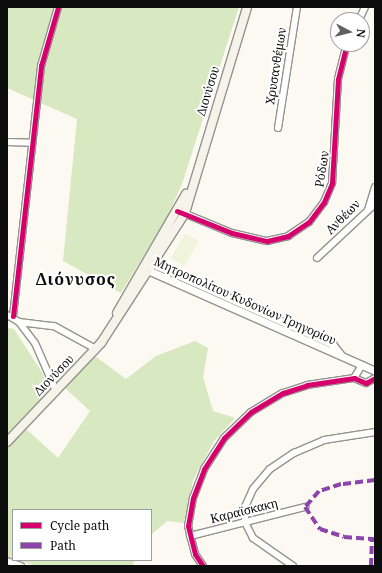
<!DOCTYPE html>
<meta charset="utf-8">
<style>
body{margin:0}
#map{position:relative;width:382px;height:573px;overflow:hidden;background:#fbf9f2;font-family:"Noto Serif",serif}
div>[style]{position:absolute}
.forest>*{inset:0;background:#d8e8c0}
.pitch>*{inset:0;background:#eff4db}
.roads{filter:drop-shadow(1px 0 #949390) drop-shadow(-1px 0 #949390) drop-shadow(0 1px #949390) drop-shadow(0 -1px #949390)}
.minor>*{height:6px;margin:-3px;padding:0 3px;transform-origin:3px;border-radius:3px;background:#fefefd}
.tertiary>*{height:7px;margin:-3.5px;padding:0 3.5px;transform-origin:3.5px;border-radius:3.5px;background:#fefefd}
.secondary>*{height:8px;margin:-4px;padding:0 4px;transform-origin:4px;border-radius:4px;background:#f5f3ea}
.quiet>*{height:4px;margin-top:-2px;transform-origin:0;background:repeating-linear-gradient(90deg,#8e44ad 0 8px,transparent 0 12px)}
.cycleway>*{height:5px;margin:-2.5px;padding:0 2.5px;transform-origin:2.5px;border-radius:2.5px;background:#d6006c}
span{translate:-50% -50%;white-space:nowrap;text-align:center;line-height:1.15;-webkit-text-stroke:4px #fff;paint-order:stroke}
.street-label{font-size:12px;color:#0d0d0d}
.district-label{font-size:16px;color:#0d0d0d;font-weight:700;letter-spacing:1px}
.frame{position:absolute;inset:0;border:8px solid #0d0d0d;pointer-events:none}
.legend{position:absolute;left:12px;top:509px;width:140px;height:52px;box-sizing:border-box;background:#fff;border:1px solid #9e9e9e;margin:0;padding:5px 7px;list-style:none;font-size:12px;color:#0d0d0d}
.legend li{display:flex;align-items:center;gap:8px;height:20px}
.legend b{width:20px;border:1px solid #9e9e9e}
.north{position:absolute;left:330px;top:12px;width:40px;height:40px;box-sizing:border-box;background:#fff;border:1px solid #9e9e9e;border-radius:50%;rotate:97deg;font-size:11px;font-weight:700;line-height:16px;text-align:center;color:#0d0d0d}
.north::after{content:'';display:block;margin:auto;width:14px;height:18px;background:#60605d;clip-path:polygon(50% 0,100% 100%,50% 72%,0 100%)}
</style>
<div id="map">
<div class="forest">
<i style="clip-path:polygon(7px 7px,239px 7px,182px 184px,167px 217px,121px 293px,63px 261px,77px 119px,7px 88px)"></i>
<i style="clip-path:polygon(7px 328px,14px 329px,43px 374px,47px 395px,7px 434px)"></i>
<i style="clip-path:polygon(195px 341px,208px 348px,203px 377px,213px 411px,235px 418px,214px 441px,193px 480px,184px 523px,167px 521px,151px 535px,151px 510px,13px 510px,13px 558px,7px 556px,7px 447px,26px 429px,58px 458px,90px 411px,65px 388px,95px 356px,126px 379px,156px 356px)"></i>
<i style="clip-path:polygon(18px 560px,135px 560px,132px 566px,35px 566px)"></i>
</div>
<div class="pitch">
<i style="clip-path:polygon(185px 233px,199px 241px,184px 266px,171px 258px)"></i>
</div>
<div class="roads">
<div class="minor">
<i style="left:359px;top:20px;width:14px;rotate:-65deg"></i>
<i style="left:278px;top:128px;width:122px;rotate:-81.1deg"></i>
<i style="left:7px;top:142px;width:25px;rotate:2deg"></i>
<i style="left:368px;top:210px;width:24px;rotate:-73deg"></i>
<i style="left:181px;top:212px;width:55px;rotate:22.4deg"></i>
<i style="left:232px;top:233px;width:36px;rotate:13deg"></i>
<i style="left:267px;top:241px;width:22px;rotate:-13deg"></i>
<i style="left:288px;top:236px;width:25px;rotate:-34deg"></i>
<i style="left:309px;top:222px;width:25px;rotate:-53deg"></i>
<i style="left:324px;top:202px;width:21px;rotate:-67deg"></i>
<i style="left:332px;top:183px;width:104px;rotate:-86.7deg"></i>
<i style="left:338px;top:79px;width:36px;rotate:-76deg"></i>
<i style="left:317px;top:258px;width:79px;rotate:-43deg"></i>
<i style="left:7px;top:315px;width:14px;rotate:30deg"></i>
<i style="left:19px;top:322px;width:26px;rotate:53deg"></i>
<i style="left:35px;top:343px;width:52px;rotate:66.4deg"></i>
<i style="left:13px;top:316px;width:252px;rotate:-83.6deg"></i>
<i style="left:41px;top:66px;width:61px;rotate:-73.9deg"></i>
<i style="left:19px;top:322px;width:35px;rotate:7deg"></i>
<i style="left:54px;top:326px;width:48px;rotate:28.7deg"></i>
<i style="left:354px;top:378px;width:15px;rotate:-58deg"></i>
<i style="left:190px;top:536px;width:119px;rotate:-14.2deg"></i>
<i style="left:7px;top:561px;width:15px;rotate:20deg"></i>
<i style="left:203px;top:566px;width:14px;rotate:-124deg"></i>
<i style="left:195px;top:554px;width:29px;rotate:-104deg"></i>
<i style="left:188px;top:526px;width:28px;rotate:-80deg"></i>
<i style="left:193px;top:498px;width:31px;rotate:-69deg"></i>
<i style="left:204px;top:469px;width:37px;rotate:-57deg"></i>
<i style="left:224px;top:438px;width:37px;rotate:-44deg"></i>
<i style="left:251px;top:412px;width:37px;rotate:-31deg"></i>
<i style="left:283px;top:393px;width:25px;rotate:-18deg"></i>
<i style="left:307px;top:385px;width:48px;rotate:-8.5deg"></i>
<i style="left:354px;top:378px;width:13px;rotate:23deg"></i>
<i style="left:366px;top:383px;width:10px;rotate:-29deg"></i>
<i style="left:293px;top:566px;width:49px;rotate:-145deg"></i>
<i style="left:253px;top:538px;width:18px;rotate:-117deg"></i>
<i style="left:245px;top:522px;width:15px;rotate:-90deg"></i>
<i style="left:245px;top:507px;width:20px;rotate:-66deg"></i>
<i style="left:253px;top:489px;width:26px;rotate:-50deg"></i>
<i style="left:270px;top:469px;width:29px;rotate:-34deg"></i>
<i style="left:294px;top:453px;width:33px;rotate:-23deg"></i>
<i style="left:324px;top:440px;width:52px;rotate:-8.9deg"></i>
</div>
<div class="tertiary">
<i style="left:149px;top:262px;width:201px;rotate:24.1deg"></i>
<i style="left:332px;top:344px;width:13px;rotate:51deg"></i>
<i style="left:143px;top:268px;width:254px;rotate:23.9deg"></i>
</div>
<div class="secondary">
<i style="left:117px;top:313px;width:138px;rotate:-59.9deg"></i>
<i style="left:7px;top:442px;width:137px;rotate:-46.5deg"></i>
<i style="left:101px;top:343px;width:155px;rotate:-57.1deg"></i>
<i style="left:185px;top:213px;width:215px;rotate:-73.2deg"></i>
</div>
</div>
<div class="quiet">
<i style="left:375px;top:480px;width:34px;rotate:173deg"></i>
<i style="left:341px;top:484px;width:23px;rotate:162deg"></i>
<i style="left:319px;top:491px;width:21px;rotate:131deg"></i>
<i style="left:305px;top:507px;width:27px;rotate:56deg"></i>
<i style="left:320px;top:529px;width:25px;rotate:18deg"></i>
<i style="left:344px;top:537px;width:31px;rotate:4deg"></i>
<i style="left:371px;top:566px;width:26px;rotate:-88deg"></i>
</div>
<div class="cycleway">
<i style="left:177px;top:211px;width:59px;rotate:21.8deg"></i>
<i style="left:232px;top:233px;width:36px;rotate:13deg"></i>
<i style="left:267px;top:241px;width:22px;rotate:-13deg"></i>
<i style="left:288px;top:236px;width:25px;rotate:-34deg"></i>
<i style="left:309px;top:222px;width:25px;rotate:-53deg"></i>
<i style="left:324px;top:202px;width:21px;rotate:-67deg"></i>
<i style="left:332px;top:183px;width:104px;rotate:-86.7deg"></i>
<i style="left:338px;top:79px;width:36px;rotate:-76deg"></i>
<i style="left:13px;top:316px;width:252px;rotate:-83.6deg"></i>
<i style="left:41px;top:66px;width:61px;rotate:-73.9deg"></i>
<i style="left:203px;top:566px;width:14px;rotate:-124deg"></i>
<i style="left:195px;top:554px;width:29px;rotate:-104deg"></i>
<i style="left:188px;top:526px;width:28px;rotate:-80deg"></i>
<i style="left:193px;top:498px;width:31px;rotate:-69deg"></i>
<i style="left:204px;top:469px;width:37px;rotate:-57deg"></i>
<i style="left:224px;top:438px;width:37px;rotate:-44deg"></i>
<i style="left:251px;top:412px;width:37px;rotate:-31deg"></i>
<i style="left:283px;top:393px;width:25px;rotate:-18deg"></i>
<i style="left:307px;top:385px;width:48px;rotate:-8.5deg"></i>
<i style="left:354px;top:378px;width:13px;rotate:23deg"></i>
<i style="left:366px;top:383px;width:10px;rotate:-29deg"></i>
</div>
<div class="street-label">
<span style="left:276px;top:66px;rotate:-81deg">Χρυσανθέμων</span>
<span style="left:208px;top:91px;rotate:-73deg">Διονύσου</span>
<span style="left:322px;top:169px;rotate:-81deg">Ρόδων</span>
<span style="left:343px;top:217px;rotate:-45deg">Ανθέων</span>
<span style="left:245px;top:301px;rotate:24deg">Μητροπολίτου Κυδονίων Γρηγορίου</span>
<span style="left:54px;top:375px;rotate:-46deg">Διονύσου</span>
<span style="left:244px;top:511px;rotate:-14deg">Καραϊσκακη</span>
</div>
<div class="district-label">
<span style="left:76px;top:279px">Διόνυσος</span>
</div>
<div class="frame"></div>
<ul class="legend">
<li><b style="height:5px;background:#d6006c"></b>Cycle path</li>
<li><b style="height:5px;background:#8e44ad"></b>Path</li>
</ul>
<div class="north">N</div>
</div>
